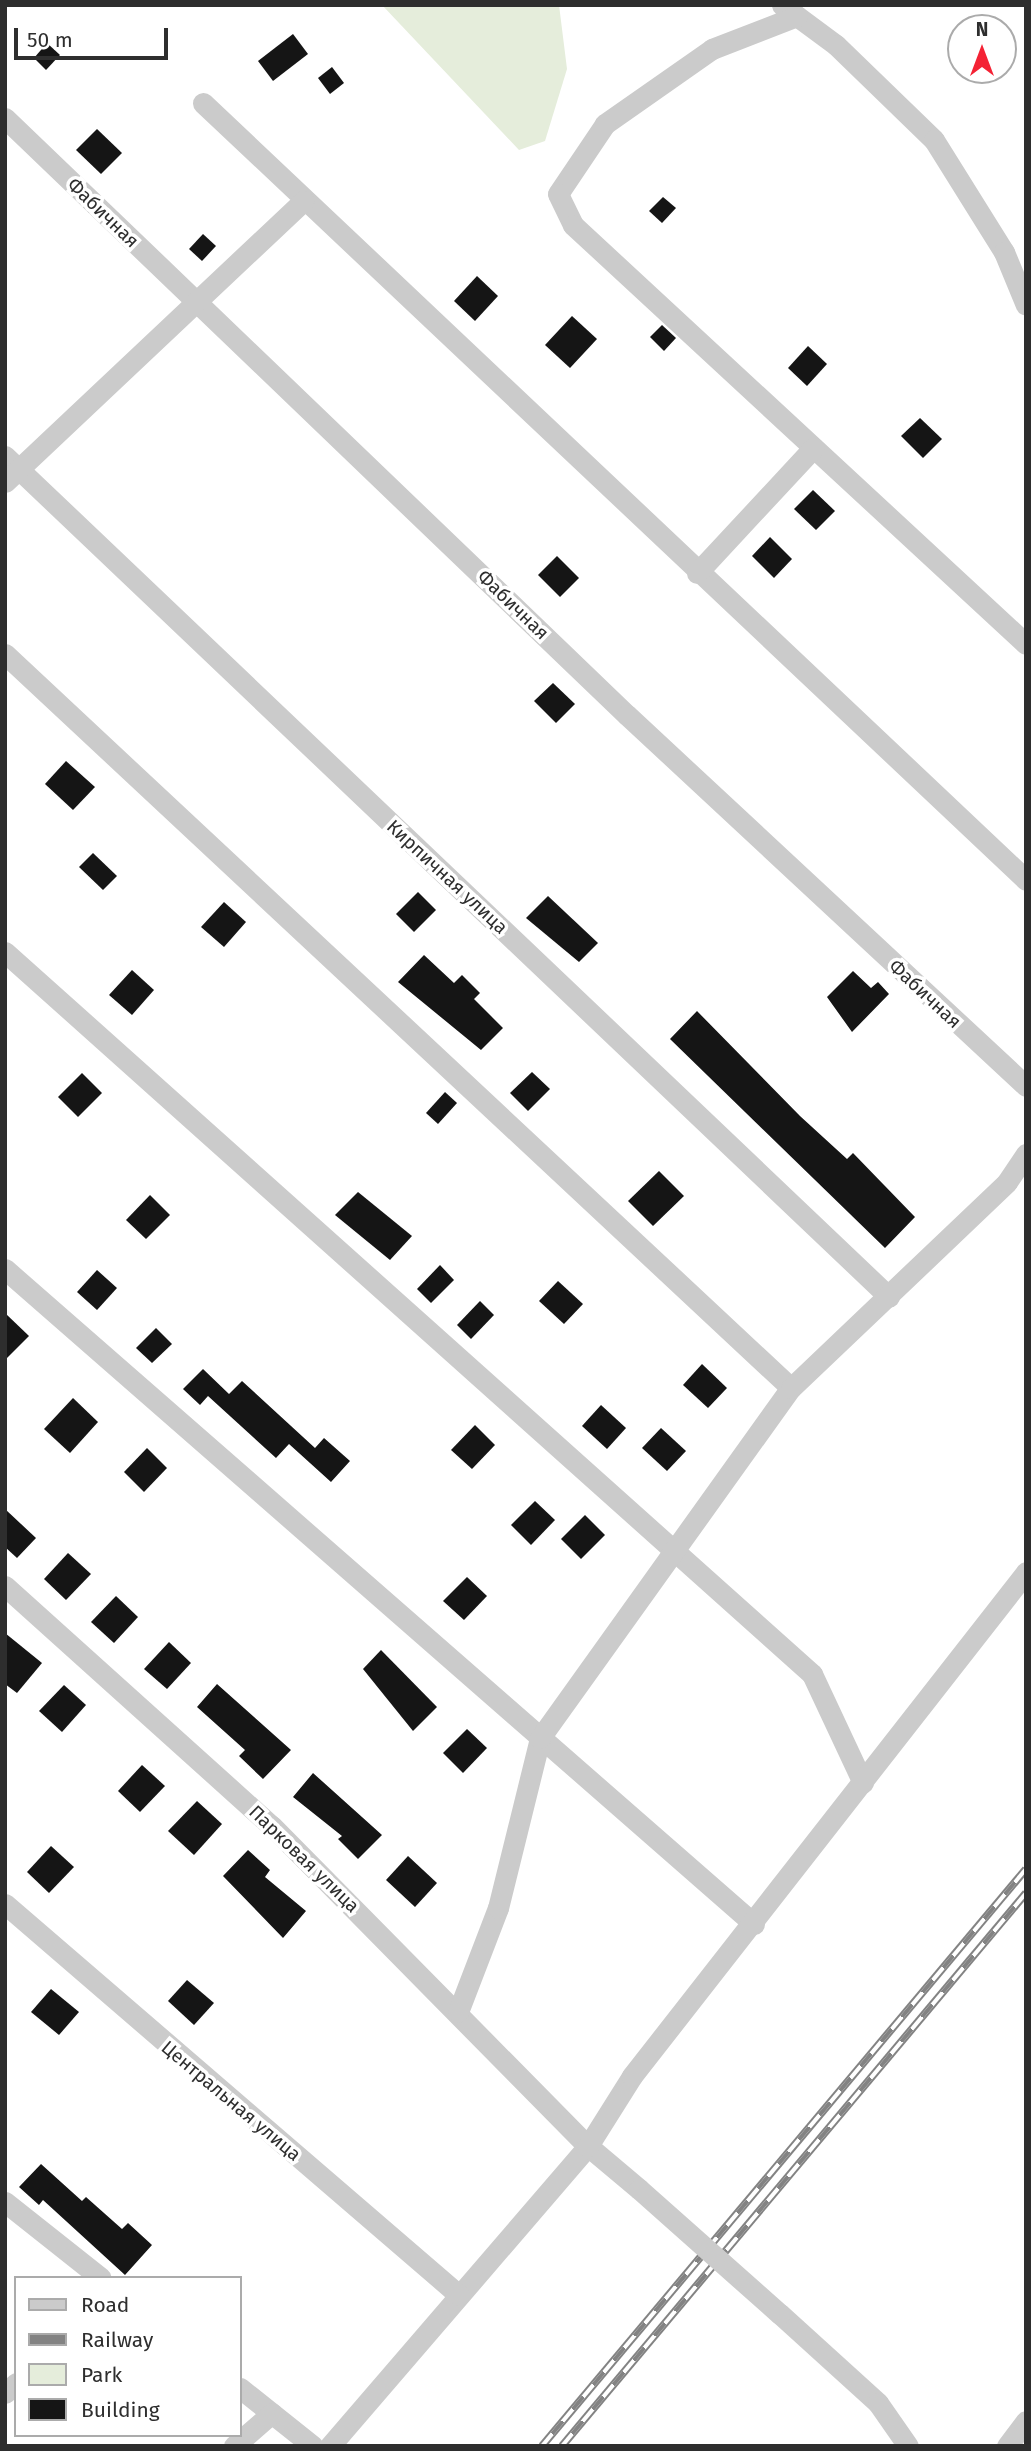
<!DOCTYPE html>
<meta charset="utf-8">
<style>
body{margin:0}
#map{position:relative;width:1031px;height:2451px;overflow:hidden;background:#fff;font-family:"Fira Sans",sans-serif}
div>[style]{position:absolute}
.green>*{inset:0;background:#e5eddb}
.building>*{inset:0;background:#151515}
.minor>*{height:21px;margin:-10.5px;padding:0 10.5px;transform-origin:10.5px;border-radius:10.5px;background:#cbcbcb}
.rail>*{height:8px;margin-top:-4px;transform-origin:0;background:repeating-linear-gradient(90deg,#fff 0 16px,#838383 0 32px);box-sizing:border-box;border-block:2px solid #838383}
.minor-bridge>*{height:21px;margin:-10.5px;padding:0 10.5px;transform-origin:10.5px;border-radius:10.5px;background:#cbcbcb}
span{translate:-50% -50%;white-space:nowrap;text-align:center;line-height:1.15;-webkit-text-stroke:7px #fff;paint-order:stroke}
.street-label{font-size:19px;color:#2e2e2e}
.frame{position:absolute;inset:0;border:7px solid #2e2e2e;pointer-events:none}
.legend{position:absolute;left:14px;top:2276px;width:228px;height:161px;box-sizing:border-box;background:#fff;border:2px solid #ababab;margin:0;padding:9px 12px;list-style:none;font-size:21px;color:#2e2e2e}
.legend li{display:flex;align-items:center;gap:14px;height:35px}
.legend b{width:35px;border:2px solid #ababab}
.north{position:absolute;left:947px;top:14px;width:70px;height:70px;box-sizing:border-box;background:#fff;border:2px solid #ababab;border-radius:50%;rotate:0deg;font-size:19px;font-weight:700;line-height:28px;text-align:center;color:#2e2e2e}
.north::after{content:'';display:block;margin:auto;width:24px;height:32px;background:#f42234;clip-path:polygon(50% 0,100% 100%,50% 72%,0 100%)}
.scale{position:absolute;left:14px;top:28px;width:154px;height:32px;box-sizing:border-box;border:4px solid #2e2e2e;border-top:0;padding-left:9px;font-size:21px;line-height:24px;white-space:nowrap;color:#2e2e2e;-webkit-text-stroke:5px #fff;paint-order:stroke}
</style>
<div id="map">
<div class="green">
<i style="clip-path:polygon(382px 5px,559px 5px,567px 69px,545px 141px,519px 150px)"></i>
</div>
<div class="building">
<i style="clip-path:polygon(293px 34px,308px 54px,273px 81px,258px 61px)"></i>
<i style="clip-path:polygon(47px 43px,60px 55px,46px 70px,34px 58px)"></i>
<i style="clip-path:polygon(332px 67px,344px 83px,330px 94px,318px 78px)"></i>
<i style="clip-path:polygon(97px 129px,122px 153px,101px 174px,76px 150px)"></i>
<i style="clip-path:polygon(663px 197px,676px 208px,662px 223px,649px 211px)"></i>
<i style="clip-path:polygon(203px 234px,216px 246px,202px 261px,189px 249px)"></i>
<i style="clip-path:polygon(477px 276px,498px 296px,475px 321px,454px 301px)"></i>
<i style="clip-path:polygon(572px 316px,597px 339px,570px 368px,545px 345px)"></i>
<i style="clip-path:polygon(662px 325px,676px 338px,664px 351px,650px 337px)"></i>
<i style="clip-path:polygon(808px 346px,827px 364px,807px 386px,788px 368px)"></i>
<i style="clip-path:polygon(920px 418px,942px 439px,923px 458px,901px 436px)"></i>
<i style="clip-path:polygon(813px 490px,835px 511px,816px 530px,794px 509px)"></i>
<i style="clip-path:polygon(770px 537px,792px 559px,774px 578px,752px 556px)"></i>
<i style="clip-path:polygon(557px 556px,579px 578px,560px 597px,538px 575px)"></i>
<i style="clip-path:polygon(553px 683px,575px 704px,556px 723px,534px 701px)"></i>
<i style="clip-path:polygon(66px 761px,95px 787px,73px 810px,45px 784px)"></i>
<i style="clip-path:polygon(93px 853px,117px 876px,103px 890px,79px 867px)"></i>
<i style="clip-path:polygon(418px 892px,436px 910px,414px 932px,396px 914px)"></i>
<i style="clip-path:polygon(548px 896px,598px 943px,579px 962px,526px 918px)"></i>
<i style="clip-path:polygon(224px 902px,246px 922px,224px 947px,201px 927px)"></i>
<i style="clip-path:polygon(424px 955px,454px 983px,462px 975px,480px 993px,474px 999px,503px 1028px,481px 1050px,398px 982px)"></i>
<i style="clip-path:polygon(132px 970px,154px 990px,132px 1015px,109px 995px)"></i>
<i style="clip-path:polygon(853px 971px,871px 988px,878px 982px,889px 994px,852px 1032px,827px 997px)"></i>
<i style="clip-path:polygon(697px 1011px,800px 1116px,847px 1159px,853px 1153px,915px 1217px,885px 1248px,670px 1039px)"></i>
<i style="clip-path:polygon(532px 1072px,550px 1089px,528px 1111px,510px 1093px)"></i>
<i style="clip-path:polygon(82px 1073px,102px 1093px,78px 1117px,58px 1097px)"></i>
<i style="clip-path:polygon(445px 1092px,457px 1103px,438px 1124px,426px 1113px)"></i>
<i style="clip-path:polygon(659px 1171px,684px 1196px,653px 1226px,628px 1201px)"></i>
<i style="clip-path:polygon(358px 1192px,412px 1236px,390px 1260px,335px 1215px)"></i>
<i style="clip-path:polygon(150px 1195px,170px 1215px,146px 1239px,126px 1220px)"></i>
<i style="clip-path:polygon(440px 1265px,454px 1280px,431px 1303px,417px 1289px)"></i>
<i style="clip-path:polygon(97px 1270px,117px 1288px,97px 1310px,77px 1292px)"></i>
<i style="clip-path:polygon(558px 1281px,583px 1304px,564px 1324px,539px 1301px)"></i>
<i style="clip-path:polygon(480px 1301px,494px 1315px,471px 1339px,457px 1325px)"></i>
<i style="clip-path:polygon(5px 1313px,29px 1336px,5px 1360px)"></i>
<i style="clip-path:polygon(156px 1328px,172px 1344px,152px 1363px,136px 1348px)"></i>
<i style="clip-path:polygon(702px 1364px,727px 1388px,708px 1408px,683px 1385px)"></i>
<i style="clip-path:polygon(203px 1369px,229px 1394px,242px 1381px,315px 1448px,324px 1438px,350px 1461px,331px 1482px,289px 1444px,276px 1458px,208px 1396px,200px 1405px,183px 1389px)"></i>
<i style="clip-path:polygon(73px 1398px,98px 1422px,70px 1453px,44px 1429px)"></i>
<i style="clip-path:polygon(601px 1405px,626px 1428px,607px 1449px,582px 1426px)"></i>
<i style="clip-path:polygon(475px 1425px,495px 1445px,472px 1469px,451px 1450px)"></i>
<i style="clip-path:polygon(661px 1428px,686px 1451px,667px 1471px,642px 1448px)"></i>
<i style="clip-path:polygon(147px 1448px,167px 1468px,144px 1492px,124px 1472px)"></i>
<i style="clip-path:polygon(535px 1501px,555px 1520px,531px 1545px,511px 1525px)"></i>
<i style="clip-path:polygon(5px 1509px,36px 1538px,17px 1558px,5px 1547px)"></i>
<i style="clip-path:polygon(585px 1515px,605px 1535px,581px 1559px,561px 1539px)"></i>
<i style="clip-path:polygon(68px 1553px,91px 1574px,66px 1600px,44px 1579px)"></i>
<i style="clip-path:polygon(467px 1577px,487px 1596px,464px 1620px,443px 1601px)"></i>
<i style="clip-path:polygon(116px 1596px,138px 1617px,114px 1643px,91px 1622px)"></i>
<i style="clip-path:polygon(5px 1633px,42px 1663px,17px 1693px,5px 1684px)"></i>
<i style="clip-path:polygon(169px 1642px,191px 1663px,167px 1689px,144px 1669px)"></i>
<i style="clip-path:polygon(381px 1650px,437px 1707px,413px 1731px,363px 1669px)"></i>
<i style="clip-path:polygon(217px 1684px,291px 1750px,263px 1779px,239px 1756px,245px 1750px,197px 1707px)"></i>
<i style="clip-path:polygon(64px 1685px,86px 1705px,62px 1732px,39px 1711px)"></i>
<i style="clip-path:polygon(467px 1729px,487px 1748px,463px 1773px,443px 1753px)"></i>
<i style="clip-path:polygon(142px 1765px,165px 1786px,140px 1812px,118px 1791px)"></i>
<i style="clip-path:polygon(313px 1773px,382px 1835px,358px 1859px,338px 1839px,342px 1836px,293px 1797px)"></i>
<i style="clip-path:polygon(197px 1801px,222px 1824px,194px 1855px,168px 1831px)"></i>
<i style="clip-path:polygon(51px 1846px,74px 1867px,49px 1893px,27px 1872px)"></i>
<i style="clip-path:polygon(248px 1850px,270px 1870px,265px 1877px,306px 1911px,283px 1938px,223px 1876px)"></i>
<i style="clip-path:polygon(408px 1856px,437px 1883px,415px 1907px,386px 1880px)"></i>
<i style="clip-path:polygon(187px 1980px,214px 2003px,194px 2025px,168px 2001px)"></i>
<i style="clip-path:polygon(51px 1989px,79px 2012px,59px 2035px,31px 2012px)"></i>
<i style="clip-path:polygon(41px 2164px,82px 2201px,86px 2197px,122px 2229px,128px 2223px,152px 2245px,125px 2275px,43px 2200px,39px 2205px,19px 2187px)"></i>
</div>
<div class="minor">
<i style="left:782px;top:5px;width:67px;rotate:36.5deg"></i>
<i style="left:836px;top:45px;width:136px;rotate:44.1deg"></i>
<i style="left:934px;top:140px;width:132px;rotate:58deg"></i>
<i style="left:1004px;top:252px;width:57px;rotate:67.5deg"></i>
<i style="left:797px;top:16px;width:91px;rotate:158.8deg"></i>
<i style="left:712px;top:49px;width:131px;rotate:145deg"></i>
<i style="left:605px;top:124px;width:84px;rotate:123.9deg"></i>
<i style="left:558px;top:194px;width:34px;rotate:64deg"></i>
<i style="left:573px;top:225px;width:617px;rotate:42.77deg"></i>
<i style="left:203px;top:103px;width:1132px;rotate:43.35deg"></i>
<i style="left:5px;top:118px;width:862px;rotate:43.83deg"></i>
<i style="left:627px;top:715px;width:545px;rotate:42.92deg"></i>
<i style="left:5px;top:456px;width:1220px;rotate:43.57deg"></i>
<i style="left:5px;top:482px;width:410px;rotate:-43.3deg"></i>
<i style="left:697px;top:573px;width:171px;rotate:-47.1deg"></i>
<i style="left:5px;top:654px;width:1075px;rotate:43.04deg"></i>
<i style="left:5px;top:952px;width:1083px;rotate:41.82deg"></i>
<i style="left:812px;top:1674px;width:120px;rotate:64.9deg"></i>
<i style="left:5px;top:1269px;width:995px;rotate:41.17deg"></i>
<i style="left:5px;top:1586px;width:359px;rotate:42deg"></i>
<i style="left:272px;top:1826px;width:450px;rotate:45.4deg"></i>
<i style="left:588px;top:2146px;width:396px;rotate:130.7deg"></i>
<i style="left:5px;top:1904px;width:599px;rotate:40.74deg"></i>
<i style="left:458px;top:2012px;width:111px;rotate:-69deg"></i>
<i style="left:498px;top:1908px;width:175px;rotate:-76.1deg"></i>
<i style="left:540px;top:1738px;width:431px;rotate:-54.4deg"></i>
<i style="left:791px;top:1388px;width:298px;rotate:-43.6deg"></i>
<i style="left:1007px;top:1182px;width:34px;rotate:-56deg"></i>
<i style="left:639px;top:2189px;width:67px;rotate:-139.9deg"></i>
<i style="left:588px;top:2146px;width:83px;rotate:-57.8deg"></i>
<i style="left:632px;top:2076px;width:640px;rotate:-51.98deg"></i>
<i style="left:5px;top:2202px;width:122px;rotate:38.4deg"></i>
<i style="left:780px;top:2314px;width:132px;rotate:42.2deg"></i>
<i style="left:878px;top:2403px;width:52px;rotate:55.1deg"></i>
<i style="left:240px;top:2388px;width:93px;rotate:38.5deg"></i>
<i style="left:5px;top:2393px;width:15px;rotate:-42deg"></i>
<i style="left:234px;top:2446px;width:50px;rotate:-41deg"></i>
<i style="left:1007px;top:2446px;width:31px;rotate:-53deg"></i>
</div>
<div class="rail">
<i style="left:542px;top:2446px;width:753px;rotate:-50.01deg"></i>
<i style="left:562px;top:2446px;width:722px;rotate:-50deg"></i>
</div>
<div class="minor-bridge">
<i style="left:639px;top:2189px;width:188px;rotate:41.6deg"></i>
</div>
<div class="street-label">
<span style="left:103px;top:213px;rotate:44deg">Фабичная</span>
<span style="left:513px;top:605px;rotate:44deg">Фабичная</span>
<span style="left:447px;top:877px;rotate:43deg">Кирпичная улица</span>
<span style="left:925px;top:994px;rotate:43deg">Фабичная</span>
<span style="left:304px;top:1859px;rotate:44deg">Парковая улица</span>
<span style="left:231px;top:2101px;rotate:40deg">Центральная улица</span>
</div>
<div class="frame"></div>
<ul class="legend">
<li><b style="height:9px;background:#cbcbcb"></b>Road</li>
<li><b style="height:9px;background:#838383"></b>Railway</li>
<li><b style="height:19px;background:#e5eddb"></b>Park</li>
<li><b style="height:19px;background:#151515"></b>Building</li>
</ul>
<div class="north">N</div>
<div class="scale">50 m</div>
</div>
